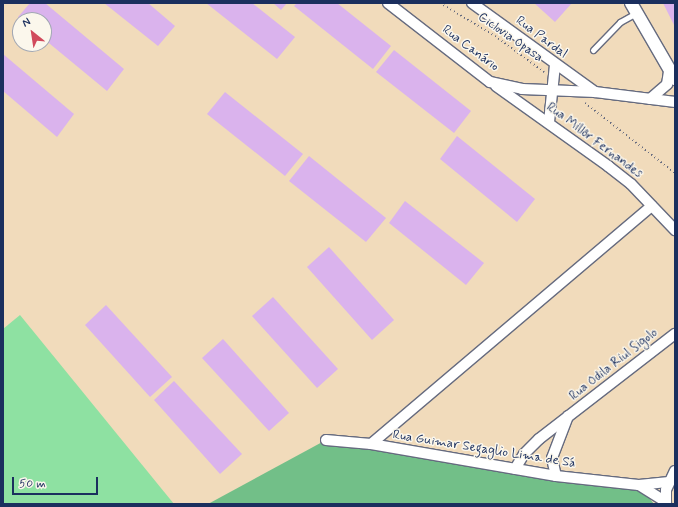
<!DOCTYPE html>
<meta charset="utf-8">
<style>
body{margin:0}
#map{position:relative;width:678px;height:507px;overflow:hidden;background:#f1dbbb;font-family:Mynerve,sans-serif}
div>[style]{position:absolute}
.green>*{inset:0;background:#8ee1a2}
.forest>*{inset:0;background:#72bf88}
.building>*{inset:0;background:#dab3ed}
.path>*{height:2px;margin-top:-1px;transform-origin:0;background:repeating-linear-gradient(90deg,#666b7f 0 1px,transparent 0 4px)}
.roads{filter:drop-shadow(1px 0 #666b7f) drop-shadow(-1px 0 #666b7f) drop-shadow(0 1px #666b7f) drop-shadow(0 -1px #666b7f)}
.service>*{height:5px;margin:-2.5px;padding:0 2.5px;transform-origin:2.5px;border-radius:2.5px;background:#fff}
.minor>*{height:10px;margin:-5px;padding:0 5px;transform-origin:5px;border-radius:5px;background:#fff}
.tertiary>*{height:12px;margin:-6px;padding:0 6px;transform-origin:6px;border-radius:6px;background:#fff}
span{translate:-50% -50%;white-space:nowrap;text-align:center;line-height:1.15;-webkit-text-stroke:3px #fbf7ec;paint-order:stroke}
.street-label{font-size:13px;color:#1b2f5e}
.frame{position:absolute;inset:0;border:4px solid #1b2f5e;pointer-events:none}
.north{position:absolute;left:12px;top:12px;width:40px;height:40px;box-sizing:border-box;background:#fbf7ec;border:1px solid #a1a7b3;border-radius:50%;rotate:330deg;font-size:11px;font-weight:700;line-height:16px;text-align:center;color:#1b2f5e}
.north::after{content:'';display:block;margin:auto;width:14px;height:18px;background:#d1495b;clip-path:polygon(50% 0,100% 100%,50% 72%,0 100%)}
.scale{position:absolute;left:12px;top:477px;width:86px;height:18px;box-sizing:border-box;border:2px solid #1b2f5e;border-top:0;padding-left:5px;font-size:12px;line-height:14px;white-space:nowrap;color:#1b2f5e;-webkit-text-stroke:3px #fbf7ec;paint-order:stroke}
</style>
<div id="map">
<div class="green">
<i style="clip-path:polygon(20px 315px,174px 504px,3px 504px,3px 329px)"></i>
</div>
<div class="forest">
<i style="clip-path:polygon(326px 440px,639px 485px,654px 504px,208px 504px)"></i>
</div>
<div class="building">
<i style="clip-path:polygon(30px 3px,45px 3px,124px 69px,107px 91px,44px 39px,44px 20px,21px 20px,18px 17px)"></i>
<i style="clip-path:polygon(104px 3px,148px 3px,175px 26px,158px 46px)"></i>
<i style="clip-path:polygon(206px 3px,252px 3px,295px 37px,277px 59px)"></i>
<i style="clip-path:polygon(273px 3px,287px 3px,281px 10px)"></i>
<i style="clip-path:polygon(297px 3px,337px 3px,391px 46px,373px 69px,294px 6px)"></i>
<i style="clip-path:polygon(534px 3px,572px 3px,555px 22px)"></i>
<i style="clip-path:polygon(663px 3px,675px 3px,675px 27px)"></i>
<i style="clip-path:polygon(394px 50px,471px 111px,454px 133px,376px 72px)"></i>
<i style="clip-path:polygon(3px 54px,74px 114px,57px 137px,3px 91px)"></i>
<i style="clip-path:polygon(225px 92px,303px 154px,285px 176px,207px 114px)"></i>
<i style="clip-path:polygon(457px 136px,535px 199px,517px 222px,440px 159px)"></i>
<i style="clip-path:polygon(309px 156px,386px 218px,366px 242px,289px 181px)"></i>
<i style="clip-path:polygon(405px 201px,484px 263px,466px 285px,389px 223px)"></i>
<i style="clip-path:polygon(329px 247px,394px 320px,372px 340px,307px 267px)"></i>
<i style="clip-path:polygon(273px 297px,338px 369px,317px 388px,252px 316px)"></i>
<i style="clip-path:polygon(106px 305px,172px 377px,150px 397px,85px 325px)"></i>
<i style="clip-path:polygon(223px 339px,289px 413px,269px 431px,202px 358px)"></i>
<i style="clip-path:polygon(174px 381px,242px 454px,220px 474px,154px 400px)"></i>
</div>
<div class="path">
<i style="left:440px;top:3px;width:64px;rotate:31deg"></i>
<i style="left:495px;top:36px;width:61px;rotate:36.3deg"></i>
<i style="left:585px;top:103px;width:114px;rotate:37.9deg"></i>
</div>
<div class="roads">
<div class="service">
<i style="left:593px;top:50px;width:39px;rotate:-46deg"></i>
<i style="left:620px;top:22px;width:18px;rotate:-29deg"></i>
</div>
<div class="minor">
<i style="left:388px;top:3px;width:129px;rotate:37.8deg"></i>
<i style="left:490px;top:82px;width:33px;rotate:12deg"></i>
<i style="left:522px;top:89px;width:73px;rotate:2.4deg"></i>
<i style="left:595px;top:92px;width:81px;rotate:7.1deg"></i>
<i style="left:472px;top:3px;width:152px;rotate:35.9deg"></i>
<i style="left:496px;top:86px;width:138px;rotate:35.5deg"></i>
<i style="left:608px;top:166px;width:29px;rotate:38deg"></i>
<i style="left:631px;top:184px;width:64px;rotate:46.3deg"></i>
<i style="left:650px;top:99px;width:23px;rotate:-41deg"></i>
<i style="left:667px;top:84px;width:13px;rotate:-81deg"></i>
<i style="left:549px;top:122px;width:57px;rotate:-84deg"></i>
<i style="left:326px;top:440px;width:45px;rotate:5.1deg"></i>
<i style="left:371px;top:444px;width:188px;rotate:9.8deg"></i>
<i style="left:556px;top:476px;width:83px;rotate:6.2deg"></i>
<i style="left:639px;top:485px;width:30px;rotate:-6deg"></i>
<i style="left:371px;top:444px;width:368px;rotate:-40.3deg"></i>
<i style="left:515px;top:469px;width:17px;rotate:-59deg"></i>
<i style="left:524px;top:454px;width:21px;rotate:-45deg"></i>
<i style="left:539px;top:439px;width:172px;rotate:-37.7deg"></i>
<i style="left:556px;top:476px;width:18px;rotate:-103deg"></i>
<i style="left:552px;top:458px;width:45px;rotate:-69.1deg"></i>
<i style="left:639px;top:485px;width:32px;rotate:32deg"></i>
<i style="left:666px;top:504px;width:14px;rotate:-90deg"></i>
<i style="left:666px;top:490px;width:21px;rotate:-65deg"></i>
</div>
<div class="tertiary">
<i style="left:631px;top:3px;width:88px;rotate:59.9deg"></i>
</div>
</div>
<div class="street-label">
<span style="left:510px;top:38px;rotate:35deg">Ciclovia Opasa</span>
<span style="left:541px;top:38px;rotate:37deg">Rua Pardal</span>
<span style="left:470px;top:49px;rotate:37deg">Rua Canário</span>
<span style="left:594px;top:141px;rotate:37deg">Rua Millôr Fernandes</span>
<span style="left:614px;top:365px;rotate:-38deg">Rua Odila Riul Sigolo</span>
<span style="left:484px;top:450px;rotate:9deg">Rua Guimar Segaglio Lima de Sá</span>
</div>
<div class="frame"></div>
<div class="north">N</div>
<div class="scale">50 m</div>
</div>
